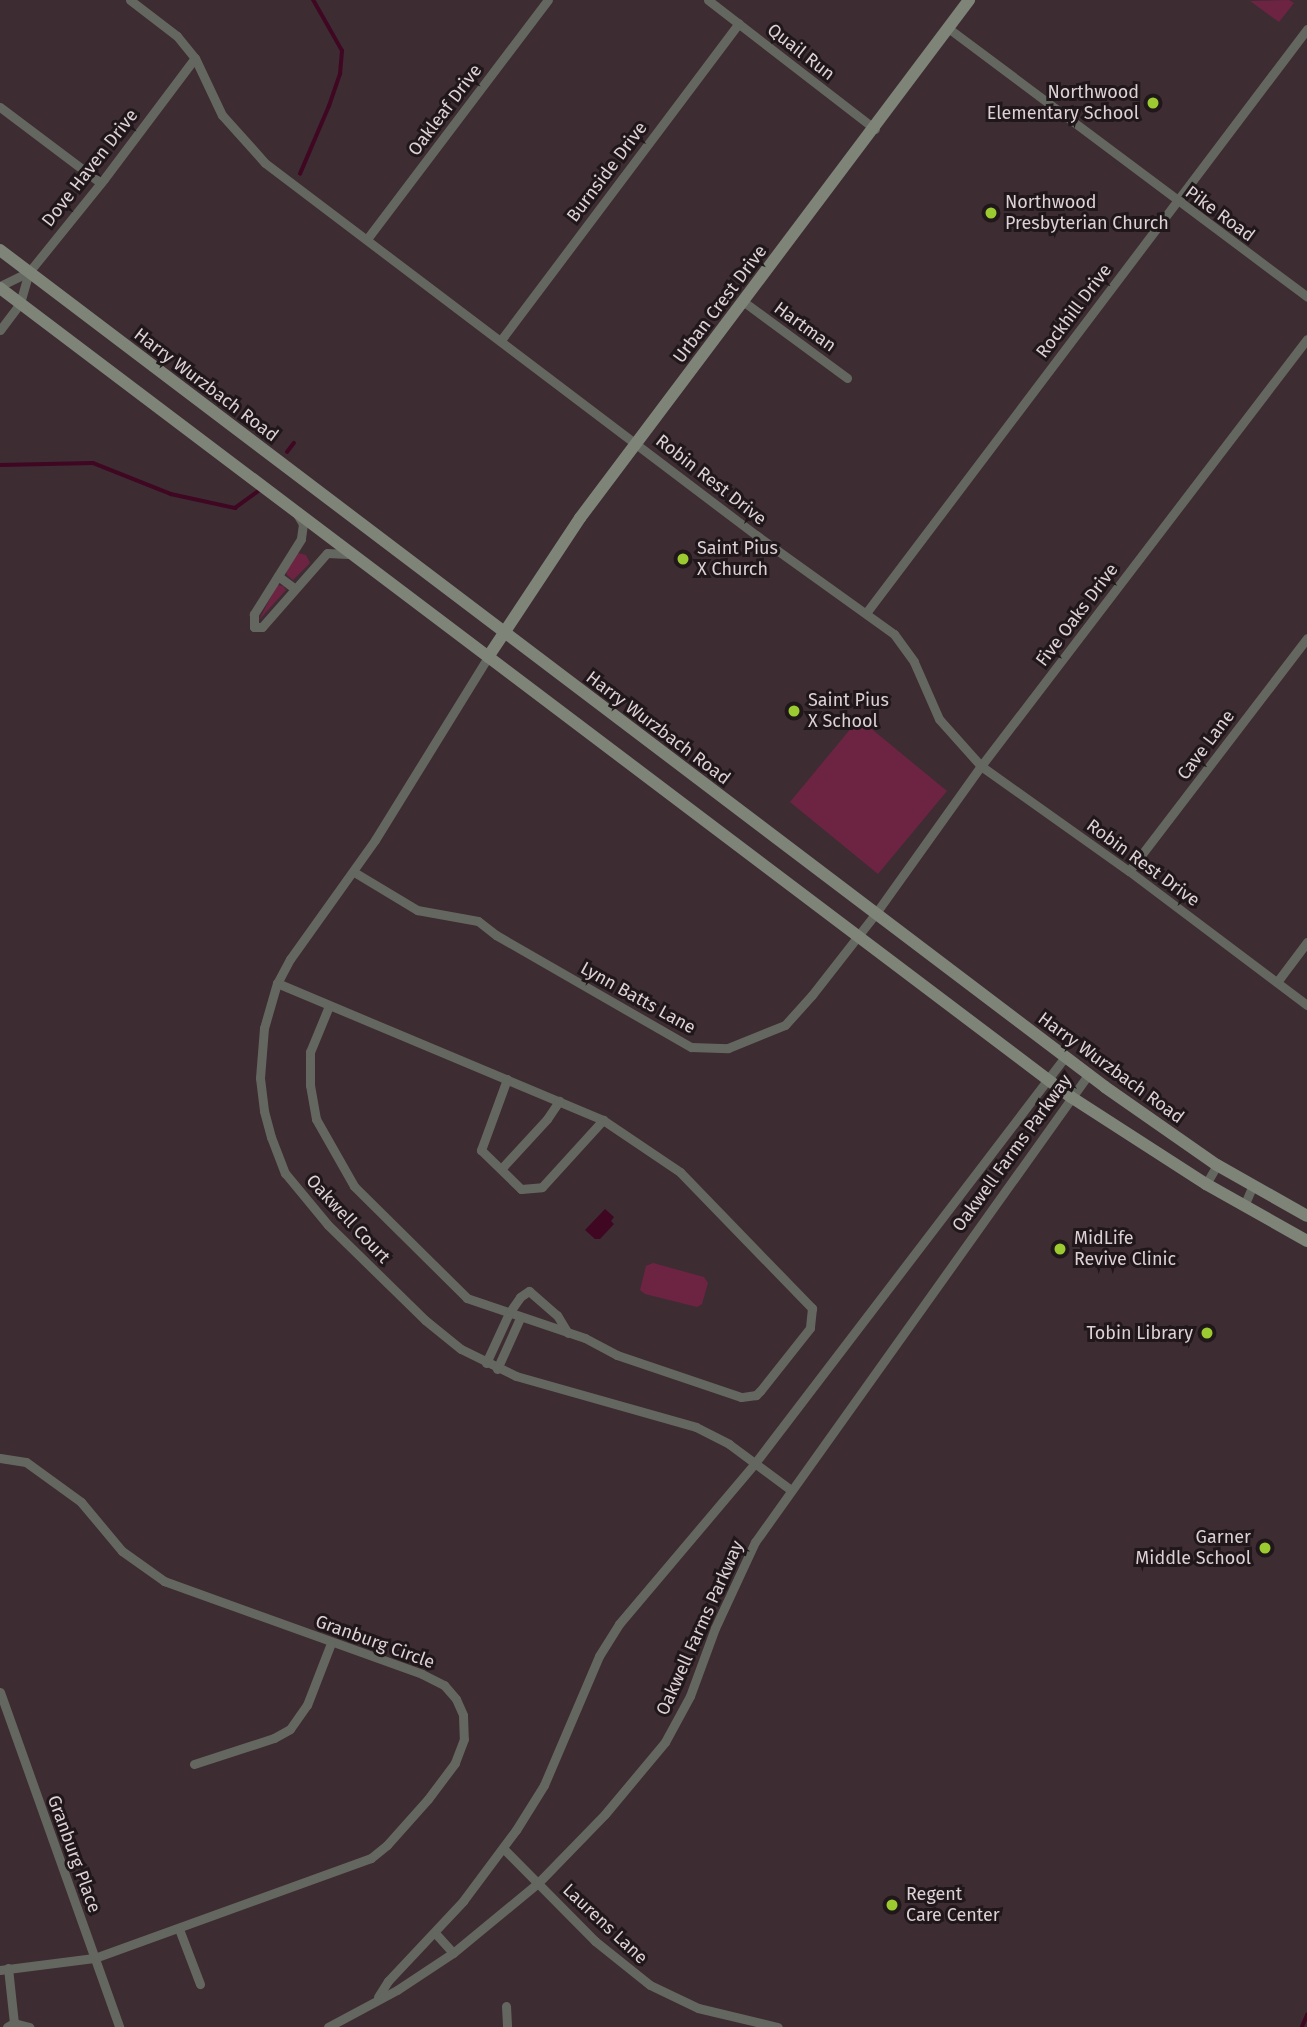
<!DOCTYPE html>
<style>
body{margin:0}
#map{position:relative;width:1307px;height:2027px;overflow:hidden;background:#3d2c32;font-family:"Fira Sans",sans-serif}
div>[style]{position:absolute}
.green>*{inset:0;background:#6d2443}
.water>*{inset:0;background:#3f0722}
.stream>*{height:3.5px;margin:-1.75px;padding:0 1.75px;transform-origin:1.75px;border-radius:1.75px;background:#3f0722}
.street>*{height:9px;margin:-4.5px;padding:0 4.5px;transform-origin:4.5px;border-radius:4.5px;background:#64675f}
.secondary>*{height:12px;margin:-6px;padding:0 6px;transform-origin:6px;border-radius:6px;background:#7f8478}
.dots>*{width:19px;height:19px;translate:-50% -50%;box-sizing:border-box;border:4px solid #1f1719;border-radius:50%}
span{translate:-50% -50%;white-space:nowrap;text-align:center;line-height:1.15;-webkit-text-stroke:6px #1f1719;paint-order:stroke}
.street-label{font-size:18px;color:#ddd1d5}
.poi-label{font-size:18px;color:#ddd1d5}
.right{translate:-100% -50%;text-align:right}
.left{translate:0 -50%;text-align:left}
</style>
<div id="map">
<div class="green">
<i style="clip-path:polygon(1289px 0,1294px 3px,1279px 22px,1250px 1px)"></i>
<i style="clip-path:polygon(298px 553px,306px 555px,310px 563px,293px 580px,287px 575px,286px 570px)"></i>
<i style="clip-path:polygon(277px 585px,283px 586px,286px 590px,259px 620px)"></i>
<i style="clip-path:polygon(868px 726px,947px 791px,878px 874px,790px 802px,852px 727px)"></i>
<i style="clip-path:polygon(653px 1263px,704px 1277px,708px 1283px,702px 1304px,697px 1307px,645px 1294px,640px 1290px,646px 1266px)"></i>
</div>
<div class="water">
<i style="clip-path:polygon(605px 1209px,614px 1217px,611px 1221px,614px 1224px,600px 1239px,595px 1239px,585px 1230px)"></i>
</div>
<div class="stream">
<i style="left:300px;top:174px;width:74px;rotate:-66.9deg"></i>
<i style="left:329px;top:106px;width:34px;rotate:-71deg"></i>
<i style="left:340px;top:74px;width:23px;rotate:-85deg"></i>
<i style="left:342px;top:51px;width:59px;rotate:-119.6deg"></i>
<i style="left:287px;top:452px;width:11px;rotate:-52deg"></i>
<i style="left:0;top:465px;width:93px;rotate:-1.2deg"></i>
<i style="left:93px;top:463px;width:84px;rotate:21.7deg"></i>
<i style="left:171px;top:494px;width:66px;rotate:12.3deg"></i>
<i style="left:235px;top:508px;width:29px;rotate:-36deg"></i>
<i style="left:1302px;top:2027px;width:13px;rotate:-67deg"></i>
</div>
<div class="street">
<i style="left:130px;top:0;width:59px;rotate:37.5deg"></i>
<i style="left:177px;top:36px;width:28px;rotate:51deg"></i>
<i style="left:195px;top:58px;width:63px;rotate:64.7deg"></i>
<i style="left:222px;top:115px;width:64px;rotate:48.1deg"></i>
<i style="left:265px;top:163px;width:616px;rotate:37.15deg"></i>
<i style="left:756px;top:535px;width:170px;rotate:35.7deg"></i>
<i style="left:894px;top:634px;width:34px;rotate:54deg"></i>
<i style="left:914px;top:662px;width:62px;rotate:66.3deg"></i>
<i style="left:939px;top:719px;width:63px;rotate:48.2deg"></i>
<i style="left:981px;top:766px;width:181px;rotate:35.4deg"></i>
<i style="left:1129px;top:871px;width:223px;rotate:37deg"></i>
<i style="left:708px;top:0;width:211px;rotate:37.7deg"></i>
<i style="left:948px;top:28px;width:449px;rotate:36.8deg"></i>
<i style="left:0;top:107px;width:126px;rotate:37deg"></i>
<i style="left:367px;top:239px;width:300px;rotate:-52.9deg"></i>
<i style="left:0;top:286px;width:32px;rotate:-26deg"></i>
<i style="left:744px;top:302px;width:128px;rotate:36.4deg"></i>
<i style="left:0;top:330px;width:34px;rotate:-53deg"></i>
<i style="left:20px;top:303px;width:32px;rotate:-74deg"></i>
<i style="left:29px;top:272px;width:119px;rotate:-51.1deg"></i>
<i style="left:104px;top:179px;width:151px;rotate:-53.1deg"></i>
<i style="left:501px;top:340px;width:396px;rotate:-53.1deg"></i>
<i style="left:297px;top:514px;width:12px;rotate:59deg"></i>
<i style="left:303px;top:524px;width:15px;rotate:98deg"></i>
<i style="left:301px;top:539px;width:89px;rotate:122.1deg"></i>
<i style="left:254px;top:614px;width:13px;rotate:90deg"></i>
<i style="left:254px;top:627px;width:8px"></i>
<i style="left:262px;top:627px;width:98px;rotate:-48.7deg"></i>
<i style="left:327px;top:553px;width:21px;rotate:3deg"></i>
<i style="left:278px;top:576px;width:21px;rotate:37deg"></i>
<i style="left:866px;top:613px;width:732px;rotate:-52.94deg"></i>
<i style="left:488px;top:657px;width:215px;rotate:121.7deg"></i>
<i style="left:375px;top:840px;width:146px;rotate:125.5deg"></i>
<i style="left:290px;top:959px;width:27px;rotate:118deg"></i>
<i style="left:277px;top:983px;width:47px;rotate:106.1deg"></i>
<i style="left:264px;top:1028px;width:50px;rotate:94.6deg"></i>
<i style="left:260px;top:1078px;width:33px;rotate:83deg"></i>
<i style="left:264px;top:1111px;width:27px;rotate:75deg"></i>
<i style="left:271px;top:1137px;width:39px;rotate:69deg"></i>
<i style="left:285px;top:1173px;width:67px;rotate:50.4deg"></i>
<i style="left:328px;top:1225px;width:136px;rotate:44.4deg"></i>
<i style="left:425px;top:1320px;width:46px;rotate:38.9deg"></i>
<i style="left:461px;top:1349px;width:61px;rotate:26.1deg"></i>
<i style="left:516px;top:1376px;width:187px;rotate:15.8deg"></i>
<i style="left:696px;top:1427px;width:37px;rotate:27deg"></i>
<i style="left:729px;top:1444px;width:77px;rotate:36.6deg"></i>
<i style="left:1129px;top:871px;width:293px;rotate:-52.6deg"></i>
<i style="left:354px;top:872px;width:74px;rotate:31.1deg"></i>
<i style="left:417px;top:910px;width:62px;rotate:10.2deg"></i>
<i style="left:478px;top:921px;width:23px;rotate:38deg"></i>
<i style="left:496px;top:935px;width:225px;rotate:29.9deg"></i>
<i style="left:691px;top:1047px;width:37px;rotate:2deg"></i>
<i style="left:728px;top:1048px;width:61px;rotate:-22deg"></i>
<i style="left:785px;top:1025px;width:40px;rotate:-48deg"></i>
<i style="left:812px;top:995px;width:104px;rotate:-52deg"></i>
<i style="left:876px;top:913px;width:181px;rotate:-54.5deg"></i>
<i style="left:981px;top:766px;width:537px;rotate:-52.64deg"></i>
<i style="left:1277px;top:982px;width:50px;rotate:-53.1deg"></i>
<i style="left:277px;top:983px;width:354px;rotate:22.8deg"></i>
<i style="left:603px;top:1120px;width:93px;rotate:34deg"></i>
<i style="left:680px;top:1172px;width:190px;rotate:45.9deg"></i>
<i style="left:812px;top:1308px;width:20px;rotate:96deg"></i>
<i style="left:810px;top:1328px;width:80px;rotate:128.4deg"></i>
<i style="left:760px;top:1391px;width:6px;rotate:135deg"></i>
<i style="left:756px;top:1395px;width:15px;rotate:172deg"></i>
<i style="left:741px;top:1397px;width:131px;rotate:-161.3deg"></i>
<i style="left:617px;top:1355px;width:36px;rotate:-152deg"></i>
<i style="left:585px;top:1338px;width:125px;rotate:-161.3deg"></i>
<i style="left:467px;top:1298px;width:159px;rotate:-135.3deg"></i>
<i style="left:354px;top:1186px;width:77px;rotate:-119.6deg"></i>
<i style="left:316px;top:1119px;width:35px;rotate:-100deg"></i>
<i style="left:310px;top:1085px;width:33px;rotate:-90deg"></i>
<i style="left:310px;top:1052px;width:50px;rotate:-67.6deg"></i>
<i style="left:507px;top:1079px;width:76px;rotate:110.1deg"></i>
<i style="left:481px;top:1150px;width:56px;rotate:44.3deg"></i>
<i style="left:521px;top:1189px;width:21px;rotate:-5deg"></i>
<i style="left:542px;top:1187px;width:91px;rotate:-47.7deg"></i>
<i style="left:501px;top:1169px;width:68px;rotate:-47.4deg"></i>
<i style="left:547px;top:1119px;width:22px;rotate:-56deg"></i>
<i style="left:1206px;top:1184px;width:22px;rotate:-60deg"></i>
<i style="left:1244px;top:1206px;width:21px;rotate:-67deg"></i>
<i style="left:486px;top:1363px;width:55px;rotate:-65.3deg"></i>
<i style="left:509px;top:1313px;width:19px;rotate:-55deg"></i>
<i style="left:520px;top:1297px;width:11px;rotate:-34deg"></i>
<i style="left:529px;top:1291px;width:37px;rotate:41deg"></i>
<i style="left:557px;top:1315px;width:21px;rotate:59deg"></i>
<i style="left:497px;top:1369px;width:56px;rotate:-65.7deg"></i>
<i style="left:0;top:1458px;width:26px;rotate:9deg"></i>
<i style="left:26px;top:1462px;width:68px;rotate:36deg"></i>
<i style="left:81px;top:1502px;width:64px;rotate:50.1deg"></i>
<i style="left:122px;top:1551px;width:52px;rotate:35.5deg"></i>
<i style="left:164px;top:1581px;width:274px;rotate:19.8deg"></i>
<i style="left:422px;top:1674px;width:25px;rotate:27deg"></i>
<i style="left:444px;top:1685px;width:18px;rotate:49deg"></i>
<i style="left:456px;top:1699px;width:17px;rotate:66deg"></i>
<i style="left:463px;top:1715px;width:24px;rotate:88deg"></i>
<i style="left:464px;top:1739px;width:26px;rotate:111deg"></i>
<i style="left:455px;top:1763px;width:45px;rotate:126.9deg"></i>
<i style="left:428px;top:1799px;width:62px;rotate:131.7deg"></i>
<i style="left:387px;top:1845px;width:21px;rotate:141deg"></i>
<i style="left:371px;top:1858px;width:294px;rotate:160.1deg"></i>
<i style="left:94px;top:1958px;width:95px;rotate:172.7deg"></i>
<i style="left:0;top:1692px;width:356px;rotate:70.4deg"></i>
<i style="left:194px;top:1764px;width:84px;rotate:-18deg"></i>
<i style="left:274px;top:1738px;width:18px;rotate:-29deg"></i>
<i style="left:290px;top:1729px;width:29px;rotate:-55deg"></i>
<i style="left:307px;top:1705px;width:66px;rotate:-68.8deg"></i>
<i style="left:503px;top:1848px;width:131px;rotate:45.3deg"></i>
<i style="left:595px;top:1941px;width:70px;rotate:38.7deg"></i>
<i style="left:650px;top:1985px;width:53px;rotate:25.6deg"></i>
<i style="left:698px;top:2008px;width:82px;rotate:13.4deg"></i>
<i style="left:179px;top:1929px;width:59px;rotate:69.1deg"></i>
<i style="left:436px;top:1934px;width:25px;rotate:48deg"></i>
<i style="left:8px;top:1968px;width:55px;rotate:83.8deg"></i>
<i style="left:378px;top:1997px;width:19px;rotate:-58deg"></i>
<i style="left:388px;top:1981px;width:110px;rotate:-46.8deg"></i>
<i style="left:463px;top:1901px;width:89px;rotate:-53.3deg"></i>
<i style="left:516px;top:1830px;width:53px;rotate:-58.1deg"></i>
<i style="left:544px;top:1785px;width:140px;rotate:-66.9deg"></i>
<i style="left:599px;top:1656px;width:38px;rotate:-58deg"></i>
<i style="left:619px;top:1624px;width:211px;rotate:-49.8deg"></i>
<i style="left:755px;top:1463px;width:511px;rotate:-52.64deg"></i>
<i style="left:506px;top:2006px;width:21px;rotate:87deg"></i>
<i style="left:7px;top:2027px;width:8px;rotate:-30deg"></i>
<i style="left:14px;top:2023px;width:16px;rotate:15deg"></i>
<i style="left:328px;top:2027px;width:78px;rotate:-28.2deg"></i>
<i style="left:397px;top:1990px;width:67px;rotate:-33.5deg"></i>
<i style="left:453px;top:1953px;width:110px;rotate:-39.5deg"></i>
<i style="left:538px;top:1883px;width:96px;rotate:-45.8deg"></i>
<i style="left:605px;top:1814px;width:94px;rotate:-50.2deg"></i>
<i style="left:665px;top:1742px;width:52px;rotate:-61.5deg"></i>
<i style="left:690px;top:1696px;width:72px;rotate:-69.8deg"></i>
<i style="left:715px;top:1628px;width:95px;rotate:-65.1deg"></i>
<i style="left:755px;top:1542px;width:574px;rotate:-54.51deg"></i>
</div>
<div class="secondary">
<i style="left:0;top:250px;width:1386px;rotate:37.14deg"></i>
<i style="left:1105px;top:1087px;width:136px;rotate:34.9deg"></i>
<i style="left:1217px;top:1165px;width:103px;rotate:29.5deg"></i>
<i style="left:0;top:288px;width:1342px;rotate:37.07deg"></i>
<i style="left:1071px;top:1097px;width:161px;rotate:32.8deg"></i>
<i style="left:1206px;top:1184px;width:116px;rotate:29.4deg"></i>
<i style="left:488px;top:657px;width:167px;rotate:-56.5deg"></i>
<i style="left:580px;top:518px;width:648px;rotate:-53.09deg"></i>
</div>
<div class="dots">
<i style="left:1153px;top:103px;background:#9cca31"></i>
<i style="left:991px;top:213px;background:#9cca31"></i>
<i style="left:683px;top:559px;background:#9cca31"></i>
<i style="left:794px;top:711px;background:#9cca31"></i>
<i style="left:1060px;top:1249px;background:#9cca31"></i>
<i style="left:1207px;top:1333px;background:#9cca31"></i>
<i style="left:1265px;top:1548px;background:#9cca31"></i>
<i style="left:892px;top:1905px;background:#9cca31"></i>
</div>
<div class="street-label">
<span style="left:801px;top:52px;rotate:38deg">Quail Run</span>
<span style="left:445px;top:110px;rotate:-53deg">Oakleaf Drive</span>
<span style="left:90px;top:168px;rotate:-52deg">Dove Haven Drive</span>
<span style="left:607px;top:172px;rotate:-53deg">Burnside Drive</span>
<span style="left:1220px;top:214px;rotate:36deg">Pike Road</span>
<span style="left:720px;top:304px;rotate:-53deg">Urban Crest Drive</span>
<span style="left:1074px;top:311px;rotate:-53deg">Rockhill Drive</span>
<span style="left:805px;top:327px;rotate:36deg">Hartman</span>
<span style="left:206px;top:385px;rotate:37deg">Harry Wurzbach Road</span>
<span style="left:711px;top:480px;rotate:38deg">Robin Rest Drive</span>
<span style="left:1077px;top:615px;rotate:-53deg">Five Oaks Drive</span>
<span style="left:658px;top:728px;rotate:37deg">Harry Wurzbach Road</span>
<span style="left:1206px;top:745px;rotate:-53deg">Cave Lane</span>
<span style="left:1143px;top:863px;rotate:36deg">Robin Rest Drive</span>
<span style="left:638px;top:998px;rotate:29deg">Lynn Batts Lane</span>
<span style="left:1111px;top:1068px;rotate:36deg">Harry Wurzbach Road</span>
<span style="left:1012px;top:1153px;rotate:-54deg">Oakwell Farms Parkway</span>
<span style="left:348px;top:1219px;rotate:47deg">Oakwell Court</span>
<span style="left:700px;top:1628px;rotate:-66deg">Oakwell Farms Parkway</span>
<span style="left:375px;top:1642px;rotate:20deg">Granburg Circle</span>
<span style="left:74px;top:1854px;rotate:70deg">Granburg Place</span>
<span style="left:605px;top:1924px;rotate:43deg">Laurens Lane</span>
</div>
<div class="poi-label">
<span class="right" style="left:1139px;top:103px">Northwood<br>Elementary School</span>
<span class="left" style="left:1005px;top:213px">Northwood<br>Presbyterian Church</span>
<span class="left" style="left:697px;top:559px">Saint Pius<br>X Church</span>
<span class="left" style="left:808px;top:711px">Saint Pius<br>X School</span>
<span class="left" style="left:1074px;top:1249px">MidLife<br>Revive Clinic</span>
<span class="right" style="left:1193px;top:1333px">Tobin Library</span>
<span class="right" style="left:1251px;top:1548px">Garner<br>Middle School</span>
<span class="left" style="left:906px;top:1905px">Regent<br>Care Center</span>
</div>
</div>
